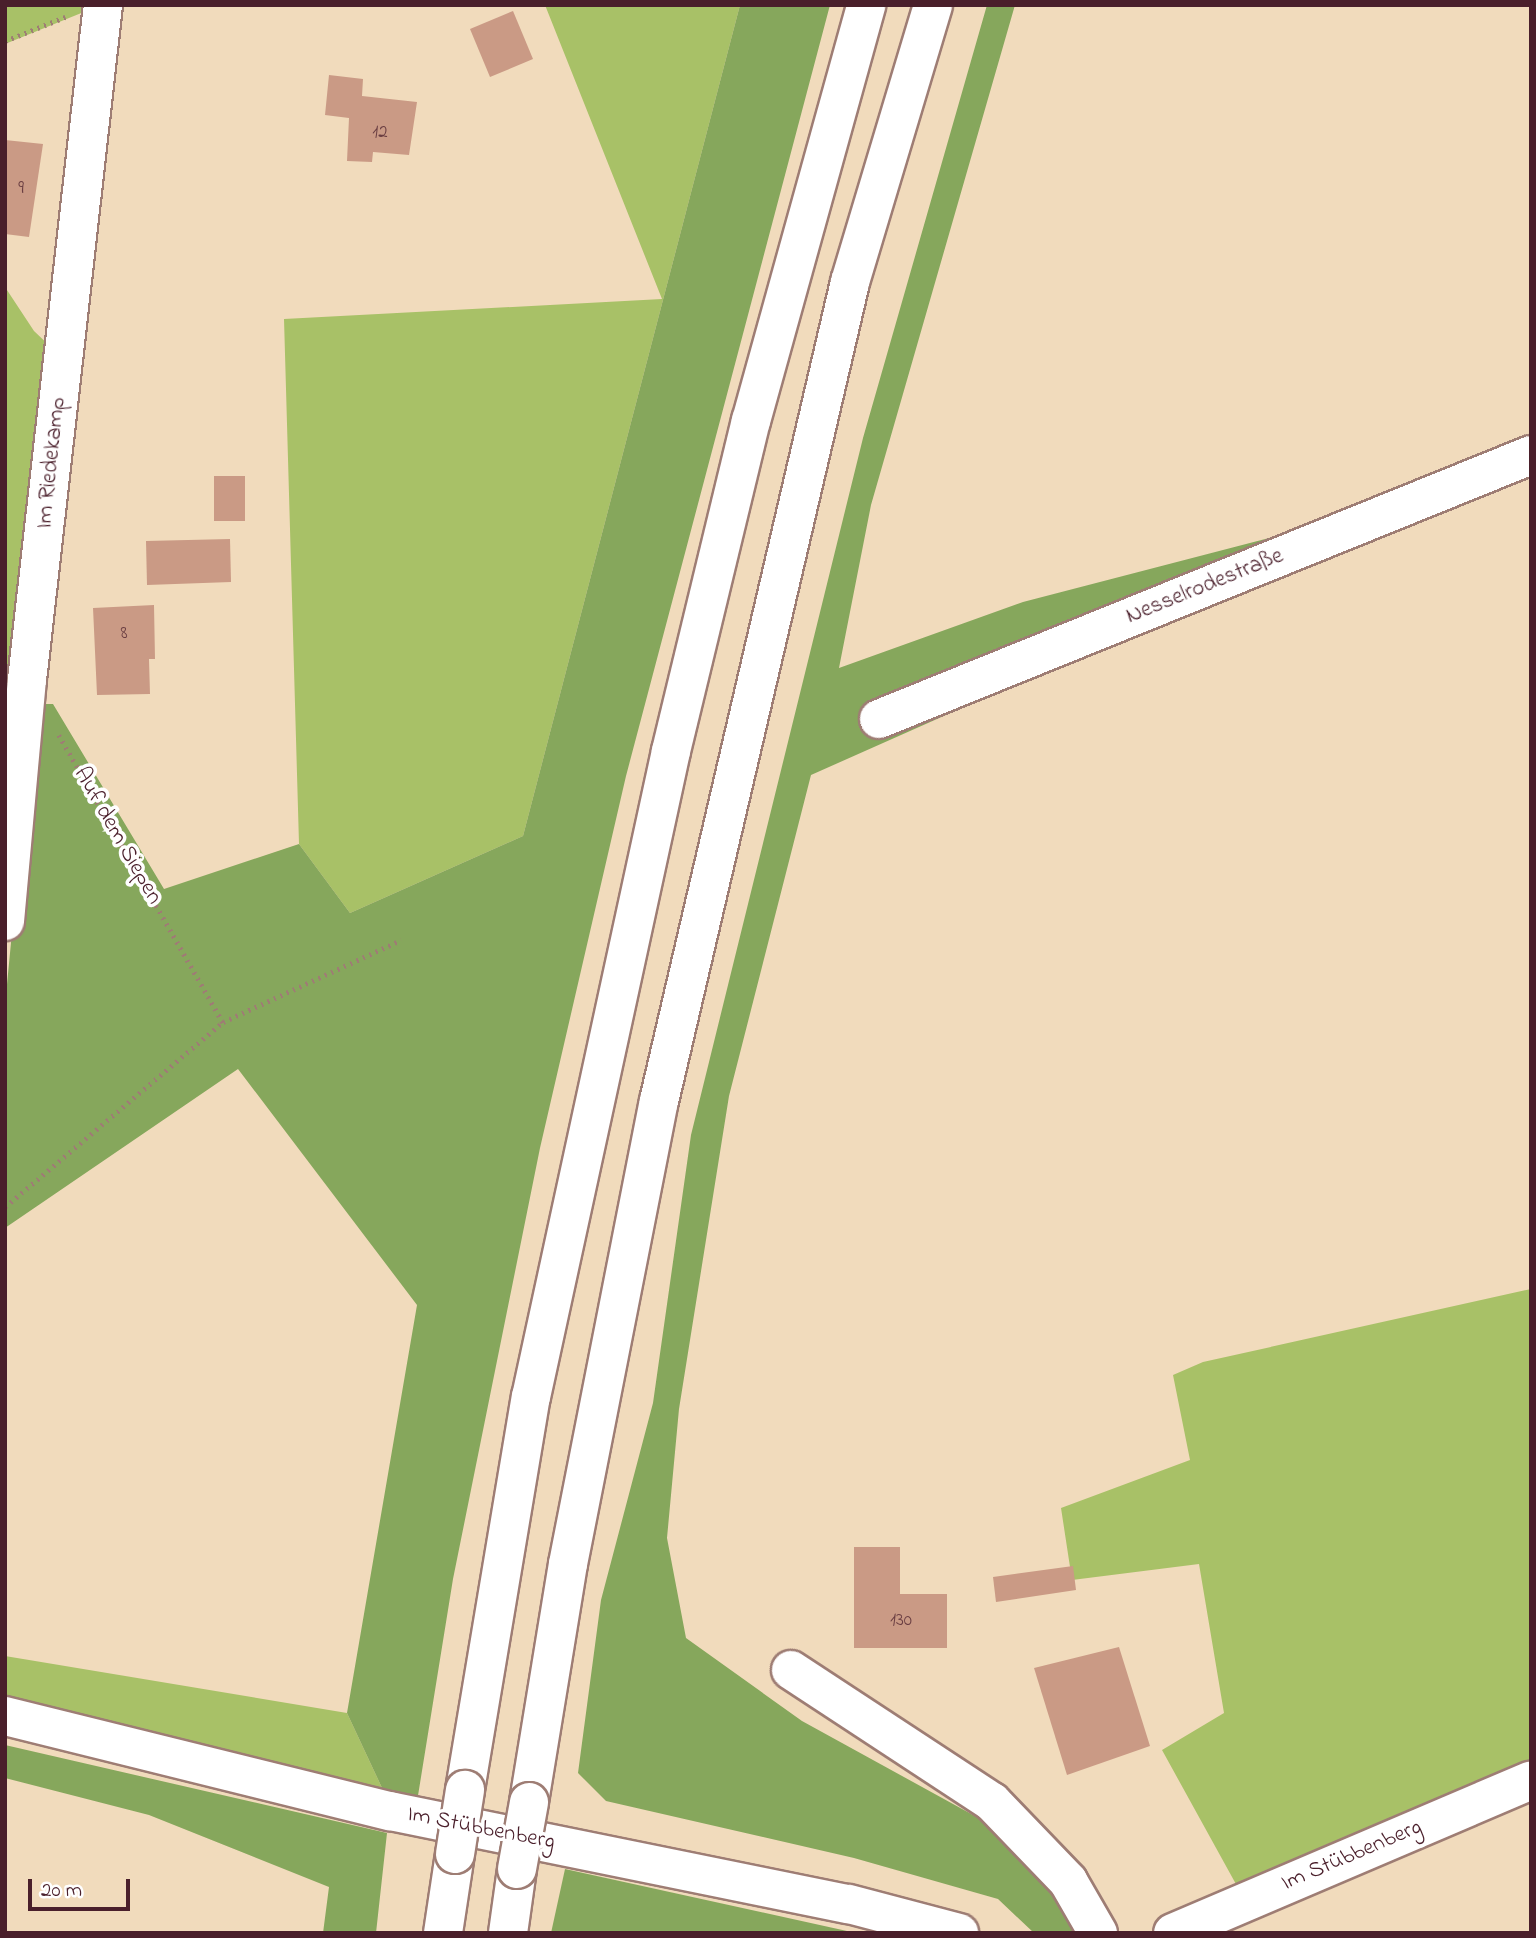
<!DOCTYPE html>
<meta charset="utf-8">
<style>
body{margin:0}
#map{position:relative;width:1536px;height:1938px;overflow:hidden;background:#f1dbbc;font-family:"Indie Flower",sans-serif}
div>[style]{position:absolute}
.green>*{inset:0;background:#a8c167}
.forest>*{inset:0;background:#86a75c}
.building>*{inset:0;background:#ca9a85}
.path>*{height:4.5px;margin-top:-2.25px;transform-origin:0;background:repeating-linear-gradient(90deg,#9e7d74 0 2px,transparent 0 7px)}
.roads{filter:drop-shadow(2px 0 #9e7d74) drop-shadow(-2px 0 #9e7d74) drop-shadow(0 2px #9e7d74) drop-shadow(0 -2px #9e7d74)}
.minor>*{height:38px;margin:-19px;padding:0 19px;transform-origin:19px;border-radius:19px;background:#fff}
.highway>*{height:38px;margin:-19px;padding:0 19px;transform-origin:19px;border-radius:19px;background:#fff}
.bridges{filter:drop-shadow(2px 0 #9e7d74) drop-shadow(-2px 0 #9e7d74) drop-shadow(0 2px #9e7d74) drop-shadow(0 -2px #9e7d74)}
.highway-bridge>*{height:38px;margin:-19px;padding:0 19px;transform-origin:19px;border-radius:19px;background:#fff}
span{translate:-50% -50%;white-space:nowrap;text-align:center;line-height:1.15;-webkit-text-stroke:7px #fff;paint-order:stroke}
.number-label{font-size:19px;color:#6a3e42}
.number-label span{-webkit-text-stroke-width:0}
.street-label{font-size:23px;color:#4a1f2b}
.frame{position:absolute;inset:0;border:7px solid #4a1f2b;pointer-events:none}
.scale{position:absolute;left:28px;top:1879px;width:102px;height:32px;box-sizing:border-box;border:4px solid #4a1f2b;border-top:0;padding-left:9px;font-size:21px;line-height:24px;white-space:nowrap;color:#4a1f2b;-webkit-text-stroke:5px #fff;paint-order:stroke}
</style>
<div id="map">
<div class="green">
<i style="clip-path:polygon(5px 5px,101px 5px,5px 44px)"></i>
<i style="clip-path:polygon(545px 5px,740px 5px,523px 836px,350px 913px,299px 844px,284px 319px,662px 299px)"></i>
<i style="clip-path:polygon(5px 287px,34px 331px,54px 350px,5px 830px)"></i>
<i style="clip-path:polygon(1531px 1289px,1531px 1761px,1237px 1886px,1162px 1750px,1224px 1713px,1199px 1564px,1072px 1580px,1061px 1508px,1190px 1460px,1173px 1375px,1203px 1362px)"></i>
<i style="clip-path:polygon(5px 1656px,347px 1713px,390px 1805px,5px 1707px)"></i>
</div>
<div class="forest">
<i style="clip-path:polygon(740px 5px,830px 5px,626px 776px,540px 1148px,453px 1579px,416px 1808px,390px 1805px,347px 1713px,417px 1305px,238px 1069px,5px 1228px,5px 1005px,34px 704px,53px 704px,164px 889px,299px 844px,350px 913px,523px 836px)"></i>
<i style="clip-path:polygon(987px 5px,1015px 5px,871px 505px,839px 668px,1023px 602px,1308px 528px,1009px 687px,811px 775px,729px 1096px,679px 1409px,667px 1538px,686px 1638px,802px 1721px,1004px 1832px,1086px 1933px,1034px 1933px,998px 1899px,854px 1858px,606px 1801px,578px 1773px,601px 1600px,653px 1403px,691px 1135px,863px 438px)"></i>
<i style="clip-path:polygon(5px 1745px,387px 1833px,376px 1933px,323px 1933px,329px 1887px,149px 1815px,5px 1778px)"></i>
<i style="clip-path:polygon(565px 1869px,856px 1933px,551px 1933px)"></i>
</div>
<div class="building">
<i style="clip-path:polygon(513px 11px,533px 59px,490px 77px,470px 29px)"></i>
<i style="clip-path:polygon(329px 75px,363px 79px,362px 96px,417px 102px,409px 155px,373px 152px,372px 162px,347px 161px,349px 118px,325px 115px)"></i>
<i style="clip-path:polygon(5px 140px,43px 144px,29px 237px,5px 234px)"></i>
<i style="clip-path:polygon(214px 476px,245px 476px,245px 521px,214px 521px)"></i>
<i style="clip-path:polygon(230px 539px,231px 582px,147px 585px,146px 541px)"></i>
<i style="clip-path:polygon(154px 605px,155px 659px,149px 659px,150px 694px,97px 695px,93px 608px)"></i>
<i style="clip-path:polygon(854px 1547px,900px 1547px,900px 1594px,947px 1594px,947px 1648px,854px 1648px)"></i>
<i style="clip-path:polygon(1073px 1566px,1076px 1590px,996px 1602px,993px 1577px)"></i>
<i style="clip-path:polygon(1119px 1647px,1150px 1746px,1067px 1775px,1034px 1668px)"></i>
</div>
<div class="path">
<i style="left:5px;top:41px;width:65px;rotate:-21.8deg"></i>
<i style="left:59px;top:735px;width:331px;rotate:60.3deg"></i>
<i style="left:5px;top:1207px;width:286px;rotate:-40.3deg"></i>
<i style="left:223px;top:1022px;width:196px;rotate:-24.7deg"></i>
</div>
<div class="roads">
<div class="minor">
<i style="left:879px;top:719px;width:703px;rotate:-22.04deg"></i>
<i style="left:5px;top:921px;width:242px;rotate:-84.8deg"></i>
<i style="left:27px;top:680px;width:679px;rotate:-83.58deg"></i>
<i style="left:791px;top:1670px;width:240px;rotate:33.3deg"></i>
<i style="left:992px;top:1802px;width:110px;rotate:46.1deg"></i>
<i style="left:1068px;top:1881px;width:60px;rotate:60deg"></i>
<i style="left:5px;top:1716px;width:397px;rotate:13.9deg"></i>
<i style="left:390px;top:1811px;width:468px;rotate:11.5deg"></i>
<i style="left:849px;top:1904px;width:114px;rotate:14.8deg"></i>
<i style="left:1173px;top:1933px;width:389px;rotate:-23.1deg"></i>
</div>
<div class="highway">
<i style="left:465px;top:1790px;width:399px;rotate:-80.5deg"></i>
<i style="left:531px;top:1397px;width:661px;rotate:-77.77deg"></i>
<i style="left:671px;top:751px;width:340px;rotate:-76.4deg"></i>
<i style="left:751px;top:421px;width:432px;rotate:-74.5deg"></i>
<i style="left:529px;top:1802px;width:241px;rotate:-80.7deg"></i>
<i style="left:568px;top:1564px;width:472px;rotate:-78.9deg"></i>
<i style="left:659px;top:1101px;width:841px;rotate:-76.87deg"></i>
<i style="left:850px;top:282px;width:289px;rotate:-73.3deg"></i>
<i style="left:443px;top:1933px;width:80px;rotate:-81.4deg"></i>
<i style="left:508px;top:1933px;width:65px;rotate:-82deg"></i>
</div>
</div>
<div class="bridges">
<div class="highway-bridge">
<i style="left:455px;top:1854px;width:65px;rotate:-81.1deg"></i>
<i style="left:517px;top:1869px;width:68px;rotate:-79.8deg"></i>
</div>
</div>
<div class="number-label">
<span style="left:380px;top:133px">12</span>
<span style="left:21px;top:189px">9</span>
<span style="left:124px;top:634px">8</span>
<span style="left:901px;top:1621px">130</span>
</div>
<div class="street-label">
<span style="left:52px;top:463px;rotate:-84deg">Im Riedekamp</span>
<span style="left:1205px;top:587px;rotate:-22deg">Nesselrodestraße</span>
<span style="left:117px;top:836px;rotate:60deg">Auf dem Siepen</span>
<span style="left:481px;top:1829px;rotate:11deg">Im Stübbenberg</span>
<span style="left:1352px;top:1856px;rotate:-23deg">Im Stübbenberg</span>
</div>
<div class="frame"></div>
<div class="scale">20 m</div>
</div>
